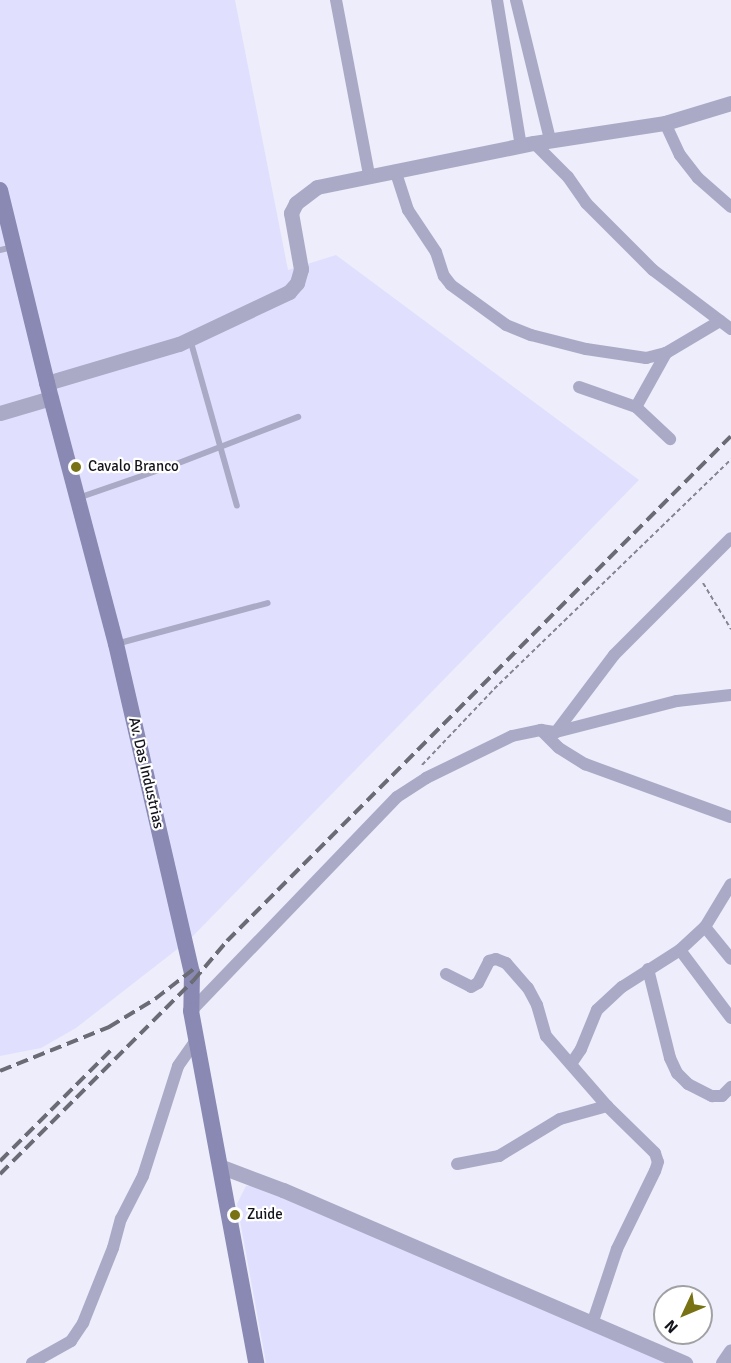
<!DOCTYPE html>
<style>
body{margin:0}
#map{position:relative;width:731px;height:1363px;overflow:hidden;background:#ededfb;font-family:Signika,sans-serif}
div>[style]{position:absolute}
.built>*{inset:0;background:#e0e0fe}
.path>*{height:2px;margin-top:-1px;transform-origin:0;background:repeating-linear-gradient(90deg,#858591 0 4.5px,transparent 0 7.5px)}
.service>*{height:6px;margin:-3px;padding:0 3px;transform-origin:3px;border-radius:3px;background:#aaaac7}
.minor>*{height:12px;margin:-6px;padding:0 6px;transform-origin:6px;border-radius:6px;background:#aaaac7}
.tertiary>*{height:15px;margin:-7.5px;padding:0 7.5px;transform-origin:7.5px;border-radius:7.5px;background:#aaaac7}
.secondary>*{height:16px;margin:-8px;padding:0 8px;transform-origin:8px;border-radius:8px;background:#8989b3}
.rail>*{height:4px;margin-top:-2px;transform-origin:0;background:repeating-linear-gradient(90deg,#6b6b75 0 12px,transparent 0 18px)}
.dots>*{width:16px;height:16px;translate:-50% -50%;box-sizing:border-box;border:3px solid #fff;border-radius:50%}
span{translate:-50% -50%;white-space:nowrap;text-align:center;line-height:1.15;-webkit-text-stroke:4.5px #fff;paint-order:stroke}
.poi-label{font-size:15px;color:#14141c}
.left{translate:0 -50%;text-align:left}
.street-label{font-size:15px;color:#14141c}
.north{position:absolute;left:653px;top:1285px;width:60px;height:60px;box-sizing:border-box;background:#fff;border:2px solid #a1a1a4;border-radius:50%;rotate:226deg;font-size:16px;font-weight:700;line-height:24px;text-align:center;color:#14141c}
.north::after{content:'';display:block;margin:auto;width:21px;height:27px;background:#797214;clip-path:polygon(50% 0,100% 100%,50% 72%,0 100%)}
</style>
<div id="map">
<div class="built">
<i style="clip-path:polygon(0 0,235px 0,288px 270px,336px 255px,639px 480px,189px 940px,76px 1028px,41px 1048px,0 1056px)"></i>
<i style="clip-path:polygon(256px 1185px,670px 1363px,266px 1363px,237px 1204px,246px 1186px)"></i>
</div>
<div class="path">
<i style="left:703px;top:583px;width:54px;rotate:58.7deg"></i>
<i style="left:422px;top:765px;width:105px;rotate:-46.5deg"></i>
<i style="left:494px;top:689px;width:330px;rotate:-44.1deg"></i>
</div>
<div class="service">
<i style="left:0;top:250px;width:13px;rotate:-13deg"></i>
<i style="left:190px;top:339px;width:173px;rotate:74.3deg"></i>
<i style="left:78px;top:498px;width:104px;rotate:-19.1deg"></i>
<i style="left:176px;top:464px;width:131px;rotate:-21.1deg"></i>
<i style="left:116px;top:644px;width:157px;rotate:-15.1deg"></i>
</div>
<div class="minor">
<i style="left:336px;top:0;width:178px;rotate:79.3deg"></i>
<i style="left:497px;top:0;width:148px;rotate:80.7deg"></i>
<i style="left:516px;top:0;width:144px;rotate:76.3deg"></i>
<i style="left:665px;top:123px;width:35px;rotate:65deg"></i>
<i style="left:680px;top:155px;width:29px;rotate:52deg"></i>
<i style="left:698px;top:178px;width:44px;rotate:41.3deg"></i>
<i style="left:534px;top:143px;width:48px;rotate:45deg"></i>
<i style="left:568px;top:177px;width:32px;rotate:55deg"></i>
<i style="left:586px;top:203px;width:95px;rotate:45deg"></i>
<i style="left:653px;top:270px;width:98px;rotate:37.1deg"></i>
<i style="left:396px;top:173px;width:39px;rotate:72deg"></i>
<i style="left:408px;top:210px;width:50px;rotate:56.3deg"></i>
<i style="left:436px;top:252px;width:25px;rotate:72deg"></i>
<i style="left:444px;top:276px;width:11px;rotate:52deg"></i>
<i style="left:451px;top:285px;width:68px;rotate:36deg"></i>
<i style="left:506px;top:325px;width:27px;rotate:22deg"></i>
<i style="left:531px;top:335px;width:57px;rotate:14.3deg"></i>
<i style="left:586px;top:349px;width:61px;rotate:8.5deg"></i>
<i style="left:646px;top:358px;width:21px;rotate:-14deg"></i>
<i style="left:666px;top:353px;width:63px;rotate:-30.7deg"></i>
<i style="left:579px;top:387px;width:60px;rotate:19.3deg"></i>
<i style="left:636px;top:407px;width:47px;rotate:43.3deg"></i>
<i style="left:636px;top:407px;width:62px;rotate:-60.9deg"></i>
<i style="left:541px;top:730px;width:25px;rotate:45deg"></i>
<i style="left:559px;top:748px;width:31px;rotate:32deg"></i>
<i style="left:585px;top:764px;width:155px;rotate:20deg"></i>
<i style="left:556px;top:732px;width:96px;rotate:-53deg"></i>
<i style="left:614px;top:655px;width:165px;rotate:-45deg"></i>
<i style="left:705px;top:927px;width:41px;rotate:50.9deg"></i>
<i style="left:680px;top:950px;width:85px;rotate:53.1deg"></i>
<i style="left:648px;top:969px;width:92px;rotate:76.1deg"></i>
<i style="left:670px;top:1058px;width:17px;rotate:65deg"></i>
<i style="left:677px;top:1073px;width:16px;rotate:45deg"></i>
<i style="left:688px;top:1084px;width:27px;rotate:27deg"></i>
<i style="left:712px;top:1096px;width:10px"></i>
<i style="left:722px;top:1096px;width:13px;rotate:-45deg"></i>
<i style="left:446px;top:974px;width:28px;rotate:27deg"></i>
<i style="left:471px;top:987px;width:8px;rotate:-30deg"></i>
<i style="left:478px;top:983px;width:25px;rotate:-63deg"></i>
<i style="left:489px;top:961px;width:7px;rotate:-16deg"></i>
<i style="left:496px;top:959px;width:11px;rotate:22deg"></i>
<i style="left:506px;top:963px;width:33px;rotate:49deg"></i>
<i style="left:528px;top:988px;width:19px;rotate:62deg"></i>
<i style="left:537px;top:1005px;width:32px;rotate:74deg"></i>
<i style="left:546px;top:1036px;width:93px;rotate:48.9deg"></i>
<i style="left:607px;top:1106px;width:67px;rotate:44.4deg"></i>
<i style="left:655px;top:1153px;width:9px;rotate:72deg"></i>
<i style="left:658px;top:1162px;width:9px;rotate:108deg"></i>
<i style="left:655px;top:1171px;width:87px;rotate:116deg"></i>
<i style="left:617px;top:1249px;width:79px;rotate:108.4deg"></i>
<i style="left:191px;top:1011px;width:297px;rotate:-46.1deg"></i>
<i style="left:397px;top:797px;width:35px;rotate:-33deg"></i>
<i style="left:426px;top:778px;width:96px;rotate:-26deg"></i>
<i style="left:512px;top:736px;width:30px;rotate:-12deg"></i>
<i style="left:541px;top:730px;width:15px;rotate:8deg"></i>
<i style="left:556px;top:732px;width:125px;rotate:-14.4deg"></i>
<i style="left:677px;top:701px;width:54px;rotate:-6.3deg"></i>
<i style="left:571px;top:1064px;width:18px;rotate:-56deg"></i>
<i style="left:581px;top:1049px;width:42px;rotate:-67.7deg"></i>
<i style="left:597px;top:1010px;width:34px;rotate:-43deg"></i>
<i style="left:622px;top:987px;width:69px;rotate:-32.5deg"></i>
<i style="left:680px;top:950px;width:34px;rotate:-43deg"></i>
<i style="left:705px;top:927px;width:50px;rotate:-58.8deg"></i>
<i style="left:457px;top:1164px;width:43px;rotate:-10.8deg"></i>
<i style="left:499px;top:1156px;width:71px;rotate:-31.2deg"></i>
<i style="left:560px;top:1119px;width:49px;rotate:-15.5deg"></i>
<i style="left:32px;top:1363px;width:45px;rotate:-29.4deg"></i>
<i style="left:71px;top:1341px;width:22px;rotate:-56deg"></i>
<i style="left:83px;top:1323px;width:81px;rotate:-68.2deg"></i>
<i style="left:113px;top:1248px;width:30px;rotate:-75deg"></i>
<i style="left:121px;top:1219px;width:48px;rotate:-62.9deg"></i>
<i style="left:143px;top:1176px;width:115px;rotate:-72.3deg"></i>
<i style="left:178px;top:1066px;width:33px;rotate:-55deg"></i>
</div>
<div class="tertiary">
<i style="left:47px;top:383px;width:138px;rotate:-16.5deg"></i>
<i style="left:179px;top:344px;width:122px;rotate:-25.3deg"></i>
<i style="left:289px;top:292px;width:12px;rotate:-48deg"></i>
<i style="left:297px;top:283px;width:15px;rotate:-74deg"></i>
<i style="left:301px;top:269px;width:57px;rotate:-100.1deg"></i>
<i style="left:291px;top:213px;width:11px;rotate:-63deg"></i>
<i style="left:296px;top:203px;width:26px;rotate:-37deg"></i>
<i style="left:317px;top:187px;width:221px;rotate:-11.5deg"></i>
<i style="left:534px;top:143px;width:133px;rotate:-8.7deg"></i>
<i style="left:665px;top:123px;width:69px;rotate:-16.9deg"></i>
<i style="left:0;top:413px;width:53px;rotate:-16.4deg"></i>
<i style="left:222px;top:1167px;width:65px;rotate:20.7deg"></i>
<i style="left:283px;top:1190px;width:438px;rotate:23.3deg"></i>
<i style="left:723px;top:1363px;width:14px;rotate:-56deg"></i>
</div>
<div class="secondary">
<i style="left:0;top:190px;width:199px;rotate:76.3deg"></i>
<i style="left:47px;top:383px;width:270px;rotate:75.2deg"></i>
<i style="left:116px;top:644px;width:337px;rotate:77deg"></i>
<i style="left:192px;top:972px;width:39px;rotate:91deg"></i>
<i style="left:191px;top:1011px;width:358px;rotate:79.5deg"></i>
</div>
<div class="rail">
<i style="left:0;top:1071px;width:118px;rotate:-22deg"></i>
<i style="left:109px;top:1027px;width:54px;rotate:-31.3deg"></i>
<i style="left:155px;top:999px;width:51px;rotate:-37.8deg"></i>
<i style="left:0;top:1161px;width:160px;rotate:-45deg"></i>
<i style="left:0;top:1174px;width:273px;rotate:-45deg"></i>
<i style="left:193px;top:981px;width:52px;rotate:-49.6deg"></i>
<i style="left:227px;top:941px;width:713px;rotate:-45.06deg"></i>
</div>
<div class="dots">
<i style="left:76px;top:467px;background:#797214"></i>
<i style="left:235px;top:1215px;background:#797214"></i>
</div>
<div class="poi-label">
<span class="left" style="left:88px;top:467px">Cavalo Branco</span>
<span class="left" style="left:247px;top:1215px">Zuide</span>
</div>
<div class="street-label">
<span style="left:146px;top:773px;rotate:77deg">Av. Das Industrias</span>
</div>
<div class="north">N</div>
</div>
